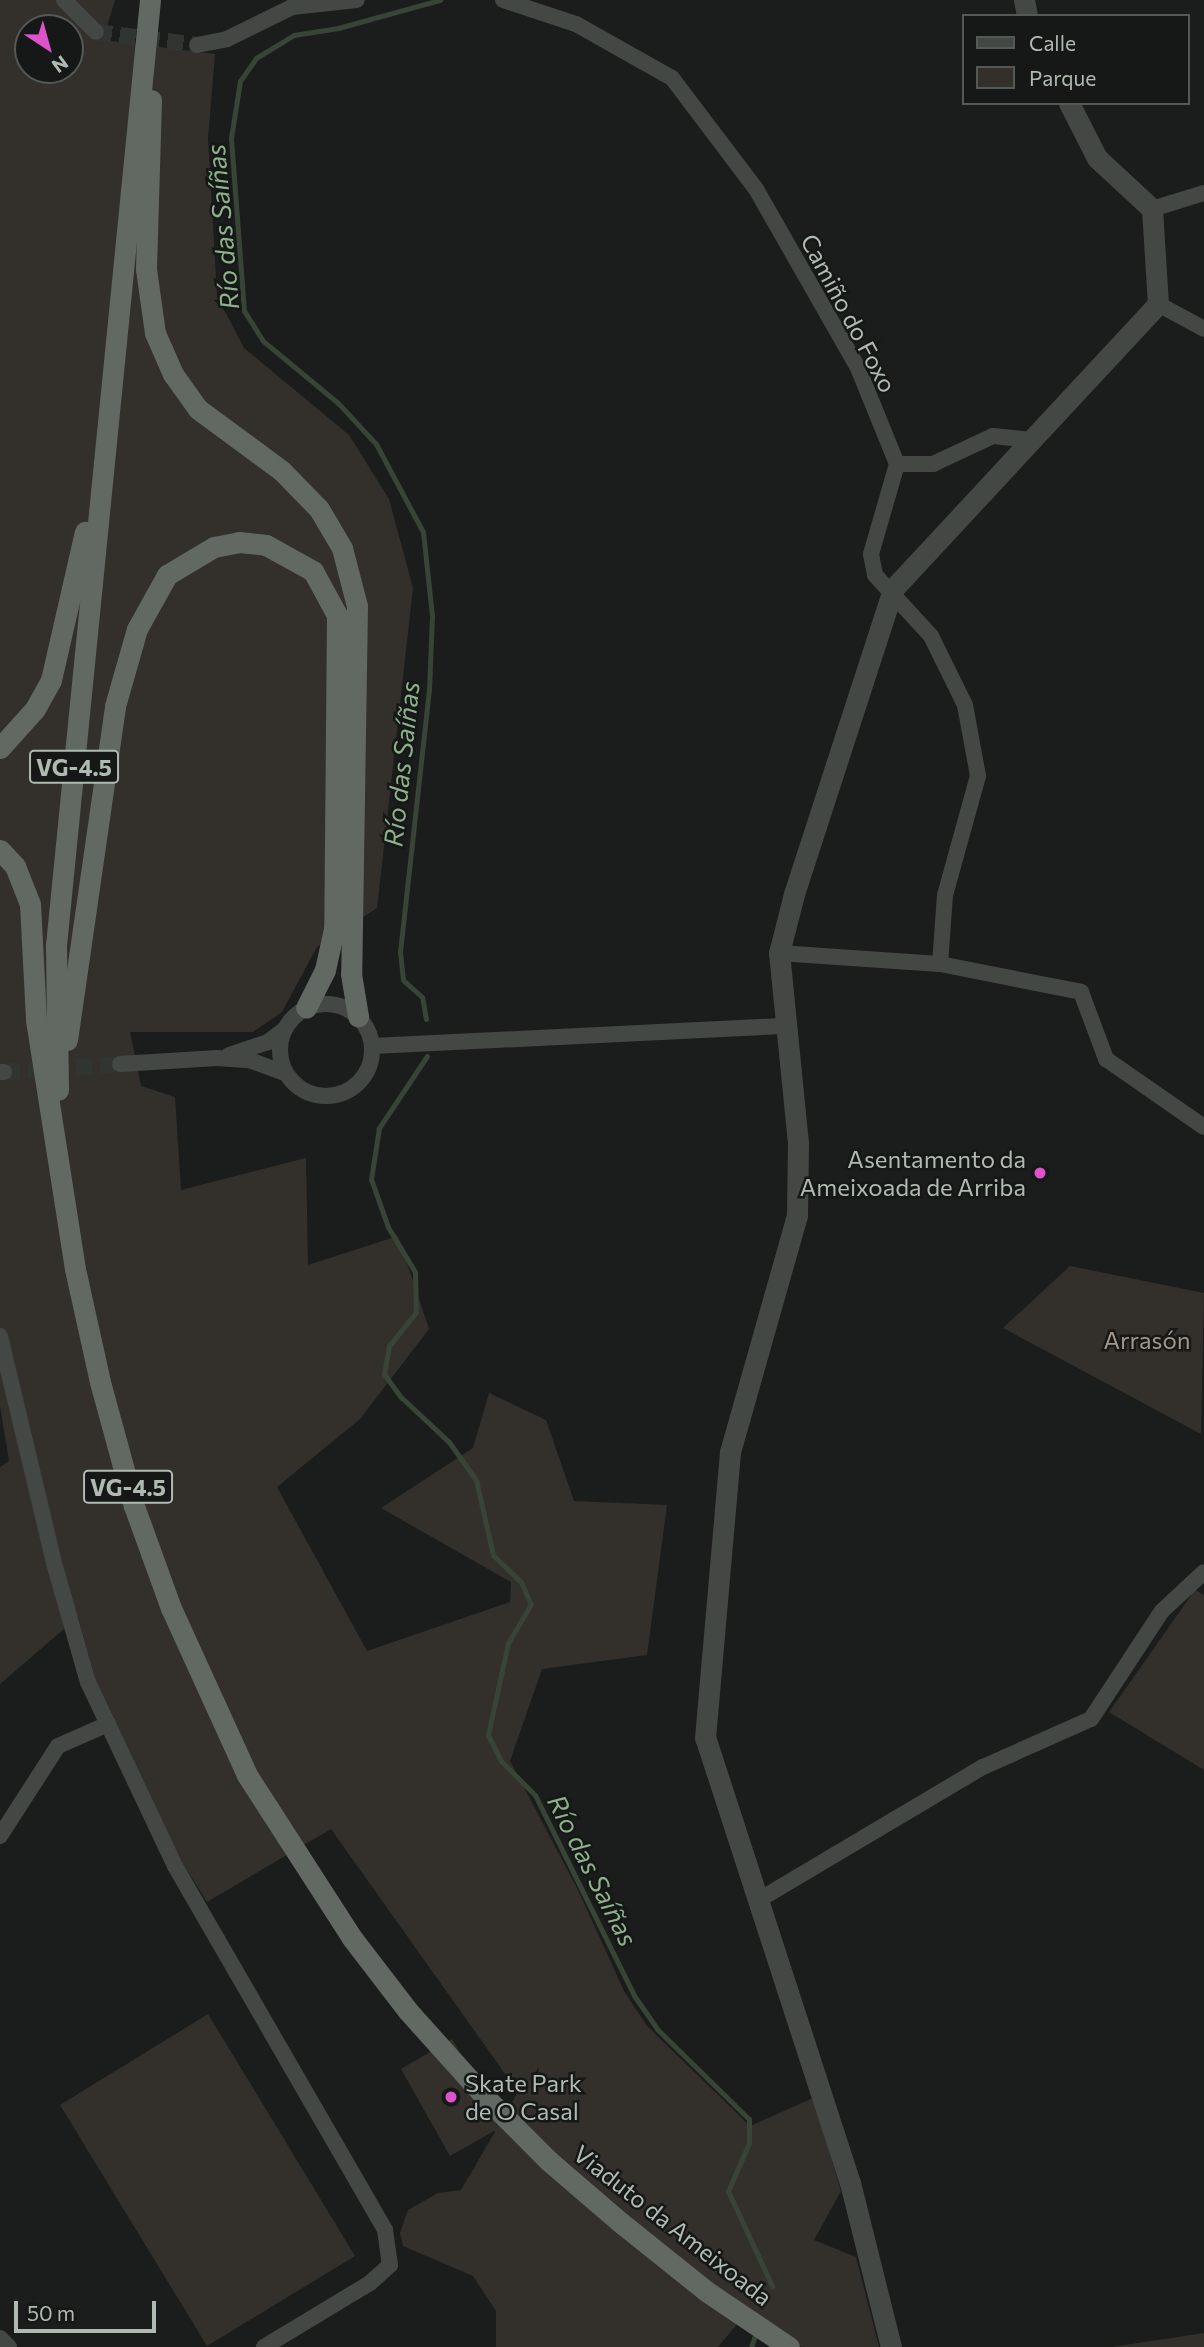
<!DOCTYPE html>
<meta charset="utf-8">
<style>
body{margin:0}
#map{position:relative;width:1204px;height:2347px;overflow:hidden;background:#1b1d1c;font-family:Commissioner,sans-serif}
div>[style]{position:absolute}
.green>*{inset:0;background:#33302b}
.stream>*{height:5px;margin:-2.5px;padding:0 2.5px;transform-origin:2.5px;border-radius:2.5px;background:#374436}
.minor-tunnel>*{height:16px;margin-top:-8px;transform-origin:0;background:repeating-linear-gradient(90deg,#313532 0 16px,transparent 0 24px)}
.minor>*{height:16px;margin:-8px;padding:0 8px;transform-origin:8px;border-radius:8px;background:#434845}
.minor>.ring{margin:-8px;padding:0;box-sizing:content-box;background:none;border:16px solid #434845;border-radius:50%}
.tertiary>*{height:21px;margin:-10.5px;padding:0 10.5px;transform-origin:10.5px;border-radius:10.5px;background:#434845}
.trunk>*{height:21px;margin:-10.5px;padding:0 10.5px;transform-origin:10.5px;border-radius:10.5px;background:#616962}
.dots>*{width:19px;height:19px;translate:-50% -50%;box-sizing:border-box;border:4px solid #161817;border-radius:50%}
span{translate:-50% -50%;white-space:nowrap;text-align:center;line-height:1.15;-webkit-text-stroke:5px #161817;paint-order:stroke}
.shield-label span{padding:2px 5px;background:#161817;border:2px solid;border-radius:5px;-webkit-text-stroke-width:0}
.shield-label{font-size:23px;color:#afbab1;font-weight:700}
.street-label{font-size:24px;color:#afbab1}
.poi-label{font-size:24px;color:#afbab1}
.right{translate:-100% -50%;text-align:right}
.left{translate:0 -50%;text-align:left}
.park-label{font-size:24px;color:#a39689}
.water-label{font-size:26px;color:#8eb18b;font-style:italic}
.legend{position:absolute;left:962px;top:14px;width:228px;height:91px;box-sizing:border-box;background:#161817;border:2px solid #535955;margin:0;padding:9px 12px;list-style:none;font-size:21px;color:#afbab1}
.legend li{display:flex;align-items:center;gap:14px;height:35px}
.legend b{width:35px;border:2px solid #535955}
.north{position:absolute;left:14px;top:14px;width:70px;height:70px;box-sizing:border-box;background:#161817;border:2px solid #535955;border-radius:50%;rotate:144deg;font-size:19px;font-weight:700;line-height:28px;text-align:center;color:#afbab1}
.north::after{content:'';display:block;margin:auto;width:24px;height:32px;background:#dd53cc;clip-path:polygon(50% 0,100% 100%,50% 72%,0 100%)}
.scale{position:absolute;left:14px;top:2301px;width:142px;height:32px;box-sizing:border-box;border:4px solid #afbab1;border-top:0;padding-left:9px;font-size:21px;line-height:24px;white-space:nowrap;color:#afbab1;-webkit-text-stroke:5px #161817;paint-order:stroke}
</style>
<div id="map">
<div class="green">
<i style="clip-path:polygon(evenodd,0 0,115px 0,103px 40px,215px 54px,208px 138px,217px 296px,244px 348px,349px 435px,389px 499px,413px 588px,377px 908px,317px 947px,282px 1012px,253px 1032px,130px 1032px,141px 1086px,175px 1097px,181px 1190px,306px 1158px,308px 1265px,398px 1236px,429px 1329px,360px 1419px,277px 1487px,367px 1651px,510px 1602px,511px 1582px,381px 1508px,473px 1448px,489px 1393px,546px 1420px,574px 1501px,667px 1505px,647px 1655px,542px 1669px,510px 1761px,577px 1888px,624px 1991px,647px 2026px,750px 2126px,813px 2098px,841px 2191px,814px 2240px,856px 2257px,879px 2347px,802px 2347px,748px 2311px,718px 2347px,496px 2347px,496px 2311px,473px 2276px,403px 2246px,400px 2233px,408px 2210px,438px 2193px,461px 2190px,496px 2130px,450px 2156px,401px 2069px,452px 2039px,500px 2122px,518px 2092px,331px 1829px,207px 1902px,178px 1856px,95px 1678px,78px 1617px,0 1684px,0 1467px,9px 1461px,0 1406px,0 0,28px 28px,70px 28px,70px 70px,28px 70px,28px 28px)"></i>
<i style="clip-path:polygon(1070px 1266px,1204px 1293px,1201px 1434px,1003px 1328px)"></i>
<i style="clip-path:polygon(1195px 1590px,1204px 1595px,1204px 1770px,1109px 1712px)"></i>
<i style="clip-path:polygon(208px 2014px,355px 2256px,207px 2346px,60px 2105px)"></i>
<i style="clip-path:polygon(1204px 2333px,1204px 2347px,1112px 2347px)"></i>
</div>
<div class="stream">
<i style="left:426px;top:1019px;width:22px;rotate:-100deg"></i>
<i style="left:422px;top:997px;width:25px;rotate:-138deg"></i>
<i style="left:403px;top:980px;width:28px;rotate:-96deg"></i>
<i style="left:400px;top:952px;width:264px;rotate:-83.7deg"></i>
<i style="left:429px;top:690px;width:74px;rotate:-87.7deg"></i>
<i style="left:432px;top:616px;width:84px;rotate:-96.1deg"></i>
<i style="left:423px;top:532px;width:100px;rotate:-118.1deg"></i>
<i style="left:376px;top:444px;width:56px;rotate:-132.8deg"></i>
<i style="left:338px;top:403px;width:97px;rotate:-140.4deg"></i>
<i style="left:263px;top:341px;width:36px;rotate:-122deg"></i>
<i style="left:244px;top:311px;width:173px;rotate:-94.3deg"></i>
<i style="left:231px;top:138px;width:58px;rotate:-81deg"></i>
<i style="left:240px;top:81px;width:28px;rotate:-55deg"></i>
<i style="left:256px;top:58px;width:44px;rotate:-31.2deg"></i>
<i style="left:294px;top:35px;width:45px;rotate:-9deg"></i>
<i style="left:338px;top:28px;width:106px;rotate:-15.4deg"></i>
<i style="left:427px;top:1056px;width:87px;rotate:123.7deg"></i>
<i style="left:379px;top:1128px;width:52px;rotate:98.9deg"></i>
<i style="left:371px;top:1179px;width:51px;rotate:70.5deg"></i>
<i style="left:388px;top:1227px;width:52px;rotate:59deg"></i>
<i style="left:415px;top:1272px;width:40px;rotate:88.6deg"></i>
<i style="left:416px;top:1312px;width:43px;rotate:128.5deg"></i>
<i style="left:389px;top:1346px;width:28px;rotate:100deg"></i>
<i style="left:384px;top:1374px;width:29px;rotate:54deg"></i>
<i style="left:401px;top:1397px;width:66px;rotate:43.2deg"></i>
<i style="left:449px;top:1442px;width:47px;rotate:54.6deg"></i>
<i style="left:476px;top:1480px;width:77px;rotate:77.2deg"></i>
<i style="left:493px;top:1555px;width:39px;rotate:44deg"></i>
<i style="left:521px;top:1582px;width:24px;rotate:66deg"></i>
<i style="left:531px;top:1604px;width:45px;rotate:120.5deg"></i>
<i style="left:508px;top:1643px;width:94px;rotate:102.3deg"></i>
<i style="left:488px;top:1735px;width:29px;rotate:63deg"></i>
<i style="left:501px;top:1761px;width:48px;rotate:45deg"></i>
<i style="left:535px;top:1795px;width:225px;rotate:63.7deg"></i>
<i style="left:635px;top:1997px;width:39px;rotate:55deg"></i>
<i style="left:657px;top:2029px;width:129px;rotate:44.4deg"></i>
<i style="left:749px;top:2119px;width:24px;rotate:90deg"></i>
<i style="left:749px;top:2143px;width:52px;rotate:113.6deg"></i>
<i style="left:728px;top:2191px;width:105px;rotate:65.1deg"></i>
<i style="left:751px;top:2347px;width:18px;rotate:-71deg"></i>
</div>
<div class="minor-tunnel">
<i style="left:96px;top:32px;width:102px;rotate:7.3deg"></i>
<i style="left:4px;top:1072px;width:116px;rotate:-3.9deg"></i>
</div>
<div class="minor">
<i style="left:64px;top:0;width:45px;rotate:45deg"></i>
<i style="left:503px;top:0;width:77px;rotate:18.2deg"></i>
<i style="left:576px;top:24px;width:110px;rotate:29.4deg"></i>
<i style="left:672px;top:78px;width:139px;rotate:52.9deg"></i>
<i style="left:756px;top:189px;width:206px;rotate:60.3deg"></i>
<i style="left:858px;top:368px;width:104px;rotate:67.9deg"></i>
<i style="left:897px;top:464px;width:94px;rotate:106.1deg"></i>
<i style="left:871px;top:554px;width:21px;rotate:79deg"></i>
<i style="left:875px;top:575px;width:83px;rotate:47.4deg"></i>
<i style="left:931px;top:636px;width:77px;rotate:63.8deg"></i>
<i style="left:965px;top:705px;width:72px;rotate:79.6deg"></i>
<i style="left:978px;top:776px;width:123px;rotate:105.5deg"></i>
<i style="left:945px;top:895px;width:69px;rotate:94.1deg"></i>
<i style="left:940px;top:964px;width:144px;rotate:11.2deg"></i>
<i style="left:1081px;top:992px;width:72px;rotate:69.5deg"></i>
<i style="left:1106px;top:1059px;width:119px;rotate:34.8deg"></i>
<i style="left:197px;top:45px;width:31px;rotate:-11deg"></i>
<i style="left:227px;top:39px;width:72px;rotate:-26.2deg"></i>
<i style="left:292px;top:7px;width:65px;rotate:-6.1deg"></i>
<i style="left:1152px;top:209px;width:54px;rotate:-17.1deg"></i>
<i style="left:1158px;top:304px;width:52px;rotate:28.5deg"></i>
<i style="left:897px;top:464px;width:36px"></i>
<i style="left:933px;top:464px;width:66px;rotate:-25deg"></i>
<i style="left:993px;top:436px;width:37px;rotate:6deg"></i>
<i style="left:779px;top:953px;width:161px;rotate:3.9deg"></i>
<i class="ring" style="left:280px;top:1004px;width:76px;height:76px"></i>
<i style="left:373px;top:1046px;width:414px;rotate:-2.8deg"></i>
<i style="left:229px;top:1055px;width:41px;rotate:-18.4deg"></i>
<i style="left:268px;top:1042px;width:20px;rotate:-37deg"></i>
<i style="left:120px;top:1064px;width:97px;rotate:-3.5deg"></i>
<i style="left:217px;top:1058px;width:32px;rotate:4deg"></i>
<i style="left:249px;top:1060px;width:38px;rotate:20deg"></i>
<i style="left:0;top:1072px;width:4px"></i>
<i style="left:0;top:1336px;width:233px;rotate:76.6deg"></i>
<i style="left:54px;top:1563px;width:124px;rotate:74.1deg"></i>
<i style="left:88px;top:1682px;width:204px;rotate:64.7deg"></i>
<i style="left:175px;top:1866px;width:420px;rotate:60deg"></i>
<i style="left:385px;top:2230px;width:35px;rotate:82deg"></i>
<i style="left:390px;top:2265px;width:27px;rotate:138deg"></i>
<i style="left:370px;top:2283px;width:124px;rotate:148.9deg"></i>
<i style="left:0;top:1836px;width:107px;rotate:-57.2deg"></i>
<i style="left:58px;top:1746px;width:55px;rotate:-23.7deg"></i>
<i style="left:757px;top:1901px;width:263px;rotate:-30.7deg"></i>
<i style="left:983px;top:1767px;width:118px;rotate:-24deg"></i>
<i style="left:1091px;top:1719px;width:129px;rotate:-56.7deg"></i>
<i style="left:1162px;top:1611px;width:57px;rotate:-42.9deg"></i>
<i style="left:0;top:2338px;width:13px;rotate:45deg"></i>
</div>
<div class="tertiary">
<i style="left:1024px;top:0;width:16px;rotate:79deg"></i>
<i style="left:891px;top:2347px;width:169px;rotate:-104deg"></i>
<i style="left:850px;top:2183px;width:468px;rotate:-108deg"></i>
<i style="left:705px;top:1738px;width:287px;rotate:-85deg"></i>
<i style="left:730px;top:1452px;width:246px;rotate:-74.2deg"></i>
<i style="left:797px;top:1215px;width:72px;rotate:-89.2deg"></i>
<i style="left:798px;top:1143px;width:191px;rotate:-95.7deg"></i>
<i style="left:779px;top:953px;width:61px;rotate:-75.7deg"></i>
<i style="left:794px;top:894px;width:321px;rotate:-72deg"></i>
<i style="left:893px;top:589px;width:389px;rotate:-47.1deg"></i>
<i style="left:1158px;top:304px;width:95px;rotate:-93.6deg"></i>
<i style="left:1152px;top:209px;width:75px;rotate:-137.2deg"></i>
<i style="left:1097px;top:158px;width:62px;rotate:-117deg"></i>
</div>
<div class="trunk">
<i style="left:151px;top:100px;width:169px;rotate:91.7deg"></i>
<i style="left:146px;top:269px;width:65px;rotate:82deg"></i>
<i style="left:155px;top:333px;width:45px;rotate:66.3deg"></i>
<i style="left:173px;top:374px;width:43px;rotate:54.5deg"></i>
<i style="left:198px;top:409px;width:104px;rotate:36.4deg"></i>
<i style="left:282px;top:471px;width:53px;rotate:45.8deg"></i>
<i style="left:319px;top:509px;width:45px;rotate:59.5deg"></i>
<i style="left:342px;top:548px;width:60px;rotate:75.5deg"></i>
<i style="left:357px;top:606px;width:368px;rotate:90.9deg"></i>
<i style="left:351px;top:974px;width:43px;rotate:80.5deg"></i>
<i style="left:0;top:748px;width:52px;rotate:-48.1deg"></i>
<i style="left:35px;top:709px;width:33px;rotate:-61deg"></i>
<i style="left:51px;top:680px;width:152px;rotate:-77.1deg"></i>
<i style="left:0;top:850px;width:22px;rotate:47deg"></i>
<i style="left:15px;top:866px;width:41px;rotate:68.5deg"></i>
<i style="left:30px;top:904px;width:116px;rotate:87deg"></i>
<i style="left:36px;top:1020px;width:252px;rotate:81.1deg"></i>
<i style="left:75px;top:1269px;width:116px;rotate:77.5deg"></i>
<i style="left:100px;top:1382px;width:129px;rotate:74.7deg"></i>
<i style="left:134px;top:1506px;width:109px;rotate:70.1deg"></i>
<i style="left:171px;top:1608px;width:183px;rotate:65.5deg"></i>
<i style="left:247px;top:1775px;width:194px;rotate:57.2deg"></i>
<i style="left:352px;top:1938px;width:92px;rotate:52.5deg"></i>
<i style="left:408px;top:2011px;width:118px;rotate:48.1deg"></i>
<i style="left:487px;top:2099px;width:88px;rotate:45deg"></i>
<i style="left:549px;top:2161px;width:94px;rotate:40.7deg"></i>
<i style="left:620px;top:2222px;width:110px;rotate:38.7deg"></i>
<i style="left:706px;top:2291px;width:100px;rotate:34deg"></i>
<i style="left:67px;top:1040px;width:337px;rotate:-81.8deg"></i>
<i style="left:115px;top:706px;width:80px;rotate:-74.1deg"></i>
<i style="left:137px;top:629px;width:62px;rotate:-60.9deg"></i>
<i style="left:167px;top:575px;width:55px;rotate:-30.8deg"></i>
<i style="left:214px;top:547px;width:25px;rotate:-11deg"></i>
<i style="left:239px;top:542px;width:27px;rotate:6deg"></i>
<i style="left:266px;top:545px;width:54px;rotate:29deg"></i>
<i style="left:313px;top:571px;width:50px;rotate:61.4deg"></i>
<i style="left:337px;top:615px;width:314px;rotate:90.5deg"></i>
<i style="left:334px;top:929px;width:42px;rotate:102.4deg"></i>
<i style="left:325px;top:970px;width:42px;rotate:116.6deg"></i>
<i style="left:58px;top:1090px;width:145px;rotate:-90.8deg"></i>
<i style="left:56px;top:945px;width:950px;rotate:-84.32deg"></i>
</div>
<div class="dots">
<i style="left:1040px;top:1173px;background:#dd53cc"></i>
<i style="left:451px;top:2097px;background:#dd53cc"></i>
</div>
<div class="shield-label">
<span style="left:74px;top:767px">VG-4.5</span>
<span style="left:128px;top:1487px">VG-4.5</span>
</div>
<div class="street-label">
<span style="left:849px;top:313px;rotate:62deg">Camiño do Foxo</span>
<span style="left:673px;top:2225px;rotate:38deg">Viaduto da Ameixoada</span>
</div>
<div class="poi-label">
<span class="right" style="left:1026px;top:1173px">Asentamento da<br>Ameixoada de Arriba</span>
<span class="left" style="left:465px;top:2097px">Skate Park<br>de O Casal</span>
</div>
<div class="park-label">
<span style="left:1147px;top:1340px">Arrasón</span>
</div>
<div class="water-label">
<span style="left:222px;top:227px;rotate:-95deg">Río das Saíñas</span>
<span style="left:401px;top:764px;rotate:-84deg">Río das Saíñas</span>
<span style="left:593px;top:1870px;rotate:63deg">Río das Saíñas</span>
</div>
<ul class="legend">
<li><b style="height:9px;background:#434845"></b>Calle</li>
<li><b style="height:19px;background:#33302b"></b>Parque</li>
</ul>
<div class="north">N</div>
<div class="scale">50 m</div>
</div>
